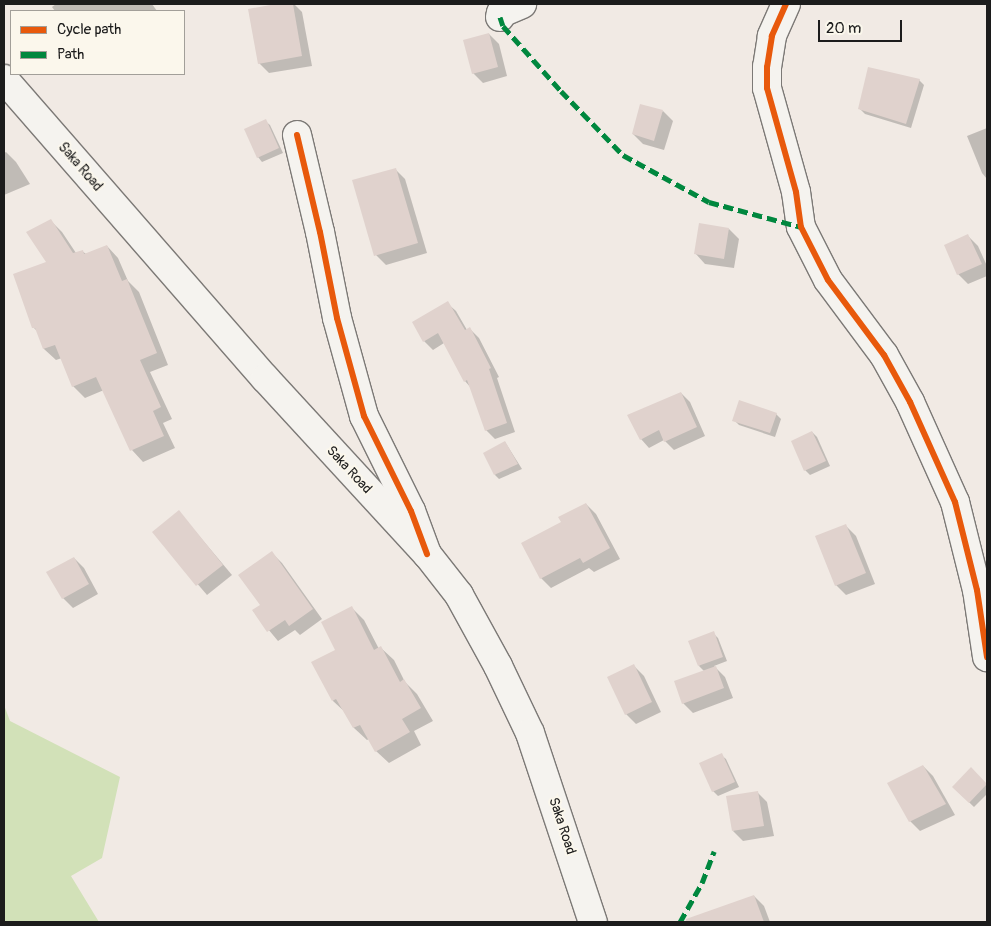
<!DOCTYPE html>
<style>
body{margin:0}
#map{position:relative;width:991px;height:926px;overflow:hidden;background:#f1eae4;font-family:Pangolin,sans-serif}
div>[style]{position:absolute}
.green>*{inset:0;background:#d2e1b8}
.shadow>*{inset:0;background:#0003}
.building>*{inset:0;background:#e0d2cd}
.roads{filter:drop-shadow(1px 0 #7c7976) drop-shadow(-1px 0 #7c7976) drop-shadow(0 1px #7c7976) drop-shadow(0 -1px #7c7976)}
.minor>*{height:28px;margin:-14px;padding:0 14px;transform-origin:14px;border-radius:14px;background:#f5f3ef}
.secondary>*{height:28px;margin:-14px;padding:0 14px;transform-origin:14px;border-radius:14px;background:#f5f3ef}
.quiet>*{height:5px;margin-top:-2.5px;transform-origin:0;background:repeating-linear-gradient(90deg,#00873e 0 10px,transparent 0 15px)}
.cycleway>*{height:6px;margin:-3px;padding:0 3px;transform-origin:3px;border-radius:3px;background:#e8590c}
span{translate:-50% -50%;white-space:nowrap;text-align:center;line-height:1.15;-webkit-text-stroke:4px #fbf7ec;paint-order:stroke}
.street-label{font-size:14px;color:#1c1c1c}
.frame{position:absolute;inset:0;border:5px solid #1c1c1c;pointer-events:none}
.legend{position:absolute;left:10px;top:10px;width:175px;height:65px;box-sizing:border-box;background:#fbf7ec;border:1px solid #a29f99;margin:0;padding:6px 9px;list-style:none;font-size:15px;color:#1c1c1c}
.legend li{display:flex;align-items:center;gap:10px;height:25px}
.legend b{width:25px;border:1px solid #a29f99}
.scale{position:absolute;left:818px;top:20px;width:84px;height:22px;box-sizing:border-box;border:2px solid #1c1c1c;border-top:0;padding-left:6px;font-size:15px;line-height:18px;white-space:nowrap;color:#1c1c1c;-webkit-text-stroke:4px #fbf7ec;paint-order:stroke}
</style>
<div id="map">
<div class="green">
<i style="clip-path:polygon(4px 705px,10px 721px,120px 777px,102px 858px,71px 876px,99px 922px,4px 922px)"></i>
</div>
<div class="shadow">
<i style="clip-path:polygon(56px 4px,152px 4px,157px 11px,55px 11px,52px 7px)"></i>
<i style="clip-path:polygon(283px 4px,294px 4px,302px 12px,312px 66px,269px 73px,259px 63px,250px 10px)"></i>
<i style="clip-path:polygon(489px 34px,499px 44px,507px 76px,483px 83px,473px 73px)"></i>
<i style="clip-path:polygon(919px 80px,924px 85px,911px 128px,865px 114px,860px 109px)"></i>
<i style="clip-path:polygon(663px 111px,673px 121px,664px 150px,643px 144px,633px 134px)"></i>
<i style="clip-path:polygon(265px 121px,270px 125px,283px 153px,262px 162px,258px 157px)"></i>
<i style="clip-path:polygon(987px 128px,987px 179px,982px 173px,967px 136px)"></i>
<i style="clip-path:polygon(6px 152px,16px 162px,30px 184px,4px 195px,4px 153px)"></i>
<i style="clip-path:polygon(395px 169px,405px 179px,427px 253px,386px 265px,376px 255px)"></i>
<i style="clip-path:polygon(50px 220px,62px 232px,76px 253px,82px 251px,86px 254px,107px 246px,118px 258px,128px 281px,139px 292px,168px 365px,150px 372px,172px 419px,163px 423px,175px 448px,143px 462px,132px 450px,104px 390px,85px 398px,73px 386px,62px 358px,56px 360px,44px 349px,38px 332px,34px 328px,48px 263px)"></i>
<i style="clip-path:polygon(729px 229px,739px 239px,734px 268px,705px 264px,695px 253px)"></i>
<i style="clip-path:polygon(968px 236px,978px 246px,987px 266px,987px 276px,968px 284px,958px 274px)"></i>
<i style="clip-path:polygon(447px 303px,456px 311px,467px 330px,470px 329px,479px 338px,499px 377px,497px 378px,515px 432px,495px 439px,486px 430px,471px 388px,465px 381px,444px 343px,433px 350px,424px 341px)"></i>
<i style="clip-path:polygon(681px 393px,690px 402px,705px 436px,674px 450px,664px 440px,649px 448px,641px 439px)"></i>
<i style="clip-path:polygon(776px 414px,781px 419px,775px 437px,739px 425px,734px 420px)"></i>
<i style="clip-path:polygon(812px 432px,817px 437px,830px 466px,810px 475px,805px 470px)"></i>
<i style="clip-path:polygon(505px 442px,522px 469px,499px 479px,495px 475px)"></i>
<i style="clip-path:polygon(586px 504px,596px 514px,620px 559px,594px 572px,589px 568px,551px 588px,541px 578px,563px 523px)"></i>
<i style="clip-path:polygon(179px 512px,232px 575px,207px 595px,153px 532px)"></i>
<i style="clip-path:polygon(846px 526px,856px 536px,875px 584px,846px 595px,836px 585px)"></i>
<i style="clip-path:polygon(272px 553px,282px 563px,322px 619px,300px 635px,295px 630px,278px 641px,253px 611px,261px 605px)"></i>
<i style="clip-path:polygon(74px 558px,84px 568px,98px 594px,73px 608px,63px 598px)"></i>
<i style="clip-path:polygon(352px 608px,364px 620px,379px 649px,381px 648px,394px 660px,405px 682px,417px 694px,433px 721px,414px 731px,421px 745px,389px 763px,376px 751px,369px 739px,367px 740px,354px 728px,346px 713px,333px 701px,337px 650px)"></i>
<i style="clip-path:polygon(713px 633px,718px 638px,727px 661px,714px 666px,725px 677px,733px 698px,693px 713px,683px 703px,704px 671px,699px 666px)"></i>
<i style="clip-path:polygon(634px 666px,644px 676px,661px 712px,636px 724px,626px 714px)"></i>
<i style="clip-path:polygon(721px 755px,726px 759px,739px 787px,718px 796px,713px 791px,701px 764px)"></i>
<i style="clip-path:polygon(923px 766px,933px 776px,955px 815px,920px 831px,910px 821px)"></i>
<i style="clip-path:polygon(971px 769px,987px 785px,987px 794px,974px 807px,953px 787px)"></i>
<i style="clip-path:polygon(757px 792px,767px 802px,774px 836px,743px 841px,733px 831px)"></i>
<i style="clip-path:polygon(754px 896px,764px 906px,770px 922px,719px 922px,714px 910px)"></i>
</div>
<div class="building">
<i style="clip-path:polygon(276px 4px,293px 4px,302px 56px,258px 64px,248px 9px)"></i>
<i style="clip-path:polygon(489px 33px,498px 67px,472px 74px,463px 40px)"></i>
<i style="clip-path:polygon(868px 67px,920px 79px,906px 124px,858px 109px)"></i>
<i style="clip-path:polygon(640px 104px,663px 110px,654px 141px,632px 134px)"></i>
<i style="clip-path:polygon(266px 119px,279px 148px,257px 158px,244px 129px)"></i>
<i style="clip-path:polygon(396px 168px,418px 243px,374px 256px,352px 180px)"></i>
<i style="clip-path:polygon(51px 219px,73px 253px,83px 250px,84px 254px,107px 245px,122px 281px,127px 279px,157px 353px,140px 360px,161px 407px,153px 411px,164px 436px,130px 451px,96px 377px,72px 387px,55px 345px,43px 349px,35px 328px,32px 328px,13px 274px,46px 262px,26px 232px)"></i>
<i style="clip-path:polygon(699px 223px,729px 228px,724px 259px,694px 254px)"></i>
<i style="clip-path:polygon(968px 234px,982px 264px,957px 275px,944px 245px)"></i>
<i style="clip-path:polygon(448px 301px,465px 330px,470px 327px,491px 368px,489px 369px,507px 423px,485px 431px,467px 380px,464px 382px,438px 333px,423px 342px,412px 322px)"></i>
<i style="clip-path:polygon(681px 392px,697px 427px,664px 442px,659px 430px,640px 440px,627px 415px)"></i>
<i style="clip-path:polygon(739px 400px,777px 413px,770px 433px,732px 421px)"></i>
<i style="clip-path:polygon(812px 431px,826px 461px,804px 471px,791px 441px)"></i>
<i style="clip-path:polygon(505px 441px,518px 464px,494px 475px,483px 453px)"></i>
<i style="clip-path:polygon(586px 503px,610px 548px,583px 563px,580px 558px,540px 579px,521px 543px,561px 522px,558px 517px)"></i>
<i style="clip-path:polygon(179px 510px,223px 565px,196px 586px,152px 532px)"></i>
<i style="clip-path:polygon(846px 524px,866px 573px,835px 586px,815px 536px)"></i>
<i style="clip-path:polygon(272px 551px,313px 609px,289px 626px,285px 620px,267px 632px,252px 610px,260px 605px,238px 575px)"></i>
<i style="clip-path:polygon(74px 557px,89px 584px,62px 599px,46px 572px)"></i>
<i style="clip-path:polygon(352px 606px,374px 650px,381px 646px,400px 682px,404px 679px,421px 708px,402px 719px,410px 732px,375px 752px,360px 725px,353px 728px,336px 699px,332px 701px,311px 662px,335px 650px,321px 622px)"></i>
<i style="clip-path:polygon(714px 631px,723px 657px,698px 666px,688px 641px)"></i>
<i style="clip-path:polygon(634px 664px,652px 702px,625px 715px,607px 677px)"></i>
<i style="clip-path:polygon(716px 666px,724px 688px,682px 704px,674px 681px)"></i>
<i style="clip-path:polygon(722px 753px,735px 782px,712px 792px,699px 763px)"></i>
<i style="clip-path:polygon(923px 765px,946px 804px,909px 822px,887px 783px)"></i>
<i style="clip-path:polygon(971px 767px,987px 784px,969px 803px,952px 787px)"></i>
<i style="clip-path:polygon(758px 791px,764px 826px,732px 831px,726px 796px)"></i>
<i style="clip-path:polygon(754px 895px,764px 922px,686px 922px,686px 919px)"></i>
</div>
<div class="roads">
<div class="minor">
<i style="left:786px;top:4px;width:35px;rotate:114deg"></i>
<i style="left:772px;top:36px;width:31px;rotate:99deg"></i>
<i style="left:767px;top:67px;width:21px;rotate:90deg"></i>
<i style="left:767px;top:88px;width:108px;rotate:74.4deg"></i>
<i style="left:796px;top:192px;width:35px;rotate:82deg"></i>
<i style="left:801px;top:227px;width:59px;rotate:63deg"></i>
<i style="left:828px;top:280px;width:94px;rotate:53.3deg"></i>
<i style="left:884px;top:355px;width:54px;rotate:61deg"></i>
<i style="left:910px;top:402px;width:110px;rotate:65.8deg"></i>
<i style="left:955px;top:502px;width:91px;rotate:76deg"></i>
<i style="left:977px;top:590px;width:68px;rotate:81.5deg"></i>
<i style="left:500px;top:17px;width:4px;rotate:-76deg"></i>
<i style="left:501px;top:13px;width:23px;rotate:-23deg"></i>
<i style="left:297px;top:135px;width:100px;rotate:76.7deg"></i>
<i style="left:320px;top:232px;width:88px;rotate:78.8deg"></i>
<i style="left:337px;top:318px;width:102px;rotate:74.6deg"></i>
<i style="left:364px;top:416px;width:106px;rotate:63.7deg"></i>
<i style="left:411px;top:511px;width:46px;rotate:69.6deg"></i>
</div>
<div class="secondary">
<i style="left:4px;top:79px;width:397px;rotate:48.9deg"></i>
<i style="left:265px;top:378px;width:239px;rotate:47.4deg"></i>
<i style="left:427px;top:554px;width:52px;rotate:52deg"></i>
<i style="left:459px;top:595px;width:81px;rotate:61.2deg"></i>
<i style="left:498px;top:666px;width:74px;rotate:64.5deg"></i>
<i style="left:530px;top:733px;width:199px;rotate:71.6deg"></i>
</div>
</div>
<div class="quiet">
<i style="left:500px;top:17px;width:9px;rotate:72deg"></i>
<i style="left:503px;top:26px;width:87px;rotate:48.3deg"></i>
<i style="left:561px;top:91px;width:89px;rotate:45.9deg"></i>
<i style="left:623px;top:155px;width:98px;rotate:28.7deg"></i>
<i style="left:709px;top:202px;width:95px;rotate:15.2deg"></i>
<i style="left:680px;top:922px;width:45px;rotate:-60.6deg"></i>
<i style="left:702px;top:883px;width:34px;rotate:-69deg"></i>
</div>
<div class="cycleway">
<i style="left:786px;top:4px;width:35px;rotate:114deg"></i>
<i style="left:772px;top:36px;width:31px;rotate:99deg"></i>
<i style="left:767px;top:67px;width:21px;rotate:90deg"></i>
<i style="left:767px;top:88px;width:108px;rotate:74.4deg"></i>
<i style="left:796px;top:192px;width:35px;rotate:82deg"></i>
<i style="left:801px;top:227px;width:59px;rotate:63deg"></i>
<i style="left:828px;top:280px;width:94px;rotate:53.3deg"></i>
<i style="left:884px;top:355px;width:54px;rotate:61deg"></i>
<i style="left:910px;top:402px;width:110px;rotate:65.8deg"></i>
<i style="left:955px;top:502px;width:91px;rotate:76deg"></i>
<i style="left:977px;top:590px;width:68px;rotate:81.5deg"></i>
<i style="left:297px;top:135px;width:100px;rotate:76.7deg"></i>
<i style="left:320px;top:232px;width:88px;rotate:78.8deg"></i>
<i style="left:337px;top:318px;width:102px;rotate:74.6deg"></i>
<i style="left:364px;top:416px;width:106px;rotate:63.7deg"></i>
<i style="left:411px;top:511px;width:46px;rotate:69.6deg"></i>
</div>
<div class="street-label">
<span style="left:80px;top:167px;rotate:49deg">Saka Road</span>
<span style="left:349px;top:470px;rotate:47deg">Saka Road</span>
<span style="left:562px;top:826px;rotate:72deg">Saka Road</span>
</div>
<div class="frame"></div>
<ul class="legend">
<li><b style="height:6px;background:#e8590c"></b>Cycle path</li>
<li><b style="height:6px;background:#00873e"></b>Path</li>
</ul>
<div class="scale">20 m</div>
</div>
